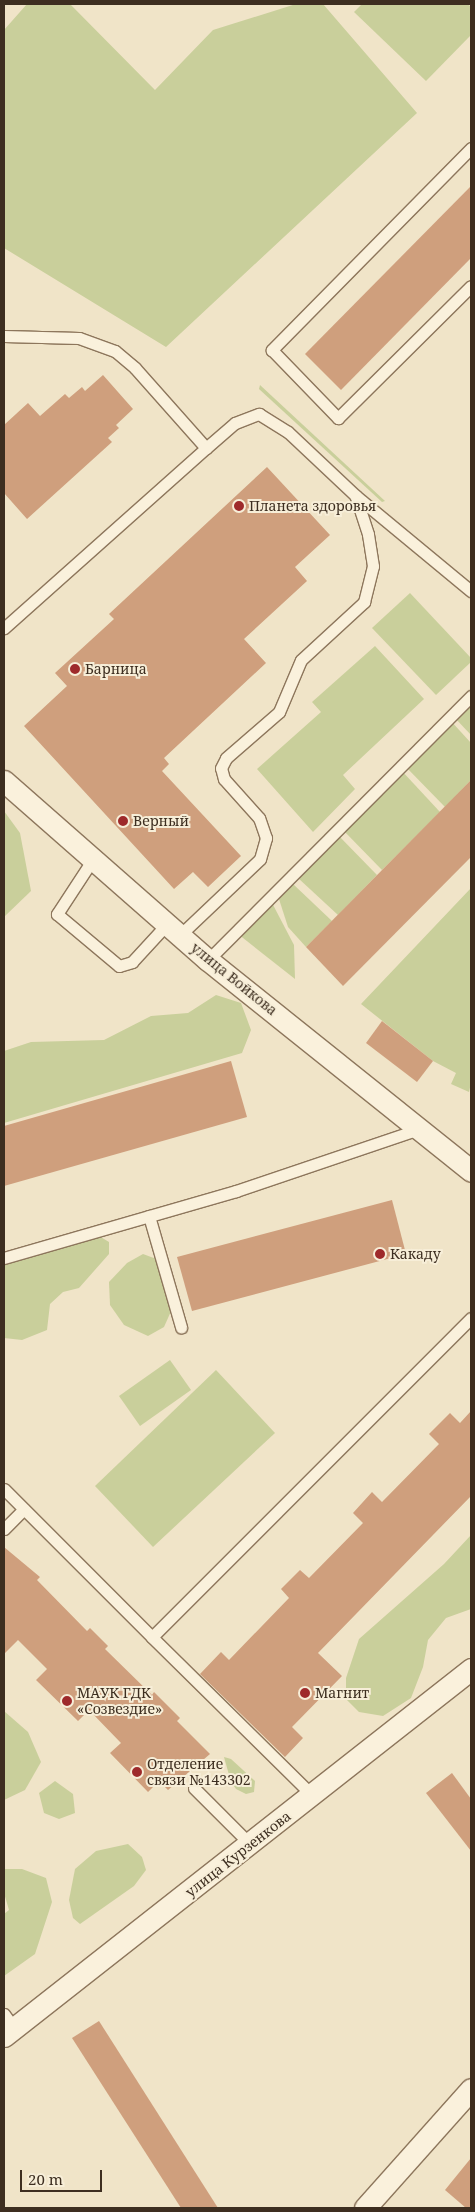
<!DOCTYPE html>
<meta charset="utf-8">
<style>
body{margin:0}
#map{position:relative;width:475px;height:2212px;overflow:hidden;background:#f0e4c8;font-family:"Noto Serif",serif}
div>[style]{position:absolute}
.green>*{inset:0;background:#c9cf9b}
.building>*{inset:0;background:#cf9f7d}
.roads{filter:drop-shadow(1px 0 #8d765c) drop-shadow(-1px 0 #8d765c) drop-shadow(0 1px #8d765c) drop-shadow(0 -1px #8d765c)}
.service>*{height:11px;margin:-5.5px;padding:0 5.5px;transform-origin:5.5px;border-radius:5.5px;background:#faf1dc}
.minor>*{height:21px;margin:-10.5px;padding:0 10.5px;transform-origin:10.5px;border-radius:10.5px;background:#faf1dc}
.dots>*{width:14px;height:14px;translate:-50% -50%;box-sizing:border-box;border:2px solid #f7eed8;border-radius:50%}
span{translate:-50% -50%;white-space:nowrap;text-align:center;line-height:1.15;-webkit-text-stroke:4px #f7eed8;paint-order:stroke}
.poi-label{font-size:14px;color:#3d2e20}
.left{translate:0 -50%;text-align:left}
.street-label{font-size:14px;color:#3d2e20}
.frame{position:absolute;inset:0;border:5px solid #3d2e20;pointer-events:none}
.scale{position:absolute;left:20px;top:2170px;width:82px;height:22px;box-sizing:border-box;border:2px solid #3d2e20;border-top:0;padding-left:6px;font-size:15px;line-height:18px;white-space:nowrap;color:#3d2e20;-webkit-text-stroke:4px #f7eed8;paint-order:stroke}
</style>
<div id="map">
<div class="green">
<i style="clip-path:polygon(27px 4px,70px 4px,155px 90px,213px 30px,296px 4px,323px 4px,417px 113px,166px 347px,4px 248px,4px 30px)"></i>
<i style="clip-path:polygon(362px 4px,468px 4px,471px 7px,471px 35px,426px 81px,354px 12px)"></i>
<i style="clip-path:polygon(260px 385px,385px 501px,382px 502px,259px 389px)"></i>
<i style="clip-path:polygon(410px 593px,471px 658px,471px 662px,436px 695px,372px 628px)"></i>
<i style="clip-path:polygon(375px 646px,424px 699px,343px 775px,355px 789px,313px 832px,257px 769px,321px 712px,312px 702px)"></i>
<i style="clip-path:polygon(471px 700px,471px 735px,454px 717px)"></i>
<i style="clip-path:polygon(450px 720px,471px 743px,471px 780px,445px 807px,405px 766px)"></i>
<i style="clip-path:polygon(401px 770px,440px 812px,382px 870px,343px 830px)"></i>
<i style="clip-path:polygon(4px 811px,20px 833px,31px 891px,4px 917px)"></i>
<i style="clip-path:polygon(338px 835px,377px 875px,338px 915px,298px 878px)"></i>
<i style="clip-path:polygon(293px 884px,332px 921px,306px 947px,288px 927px,278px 896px)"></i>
<i style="clip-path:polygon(471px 888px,471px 1083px,469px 1092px,451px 1084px,456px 1073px,433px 1061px,361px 1004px)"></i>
<i style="clip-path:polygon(271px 901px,294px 945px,295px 979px,238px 934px)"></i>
<i style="clip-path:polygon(216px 995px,241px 1003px,251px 1030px,242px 1053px,4px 1123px,4px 1051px,31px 1042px,104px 1040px,151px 1016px,188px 1013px)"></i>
<i style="clip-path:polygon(99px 1236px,109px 1242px,109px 1254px,79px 1288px,63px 1292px,50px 1304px,47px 1330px,22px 1340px,4px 1338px,4px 1265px)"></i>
<i style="clip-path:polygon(143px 1254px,159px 1260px,172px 1309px,164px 1327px,148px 1336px,124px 1325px,110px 1305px,109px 1282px,127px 1263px)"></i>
<i style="clip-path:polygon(170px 1360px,191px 1390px,140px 1426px,119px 1396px)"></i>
<i style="clip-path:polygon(216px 1370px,275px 1433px,153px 1547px,95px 1486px)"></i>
<i style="clip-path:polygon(471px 1535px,471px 1609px,446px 1618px,428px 1640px,423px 1667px,411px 1698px,383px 1716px,359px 1712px,346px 1699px,346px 1678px,359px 1639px,444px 1564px)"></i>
<i style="clip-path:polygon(4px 1711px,28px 1732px,41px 1762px,25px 1790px,4px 1800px)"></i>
<i style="clip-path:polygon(224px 1757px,231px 1759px,255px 1781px,254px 1792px,246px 1794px,236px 1789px,231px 1782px)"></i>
<i style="clip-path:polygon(55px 1781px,73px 1794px,75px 1813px,59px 1819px,44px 1813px,39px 1793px)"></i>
<i style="clip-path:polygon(128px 1844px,142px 1857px,146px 1870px,134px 1886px,80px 1924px,73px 1918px,69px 1900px,75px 1869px,96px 1851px)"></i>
<i style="clip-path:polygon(4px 1869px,22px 1869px,46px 1878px,52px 1902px,35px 1954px,4px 1976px,4px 1914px,9px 1910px,4px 1893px)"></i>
</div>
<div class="building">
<i style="clip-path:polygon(471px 186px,471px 258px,341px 390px,305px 354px)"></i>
<i style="clip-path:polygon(103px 375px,133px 409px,116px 425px,119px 428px,108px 438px,112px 442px,27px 519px,4px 493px,4px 425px,28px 403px,40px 416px,65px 394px,69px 398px,82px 387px,85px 391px)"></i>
<i style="clip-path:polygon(267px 467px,330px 535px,295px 567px,307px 581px,244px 639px,266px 663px,164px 758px,169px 764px,162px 771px,241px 856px,208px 887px,193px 872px,174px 889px,24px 726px,67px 686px,55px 673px,114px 619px,109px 614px)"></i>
<i style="clip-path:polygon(471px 780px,471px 857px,343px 986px,306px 947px)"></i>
<i style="clip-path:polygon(382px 1021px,433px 1061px,417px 1082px,366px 1043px)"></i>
<i style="clip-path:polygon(231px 1061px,247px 1117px,4px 1186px,4px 1126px)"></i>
<i style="clip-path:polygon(392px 1200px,406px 1254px,192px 1311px,177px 1257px)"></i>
<i style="clip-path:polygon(471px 1411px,471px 1496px,318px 1653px,342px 1676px,292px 1727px,303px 1738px,285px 1757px,200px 1674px,221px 1652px,229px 1660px,289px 1598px,281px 1589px,300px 1570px,309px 1578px,363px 1523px,353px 1513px,372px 1492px,382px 1502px,439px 1444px,429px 1434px,450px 1413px,460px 1423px)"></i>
<i style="clip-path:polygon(4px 1547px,40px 1577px,37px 1580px,87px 1631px,90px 1628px,108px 1646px,105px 1649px,152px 1695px,154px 1692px,180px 1718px,177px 1721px,210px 1754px,168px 1790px,159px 1781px,148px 1792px,110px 1753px,121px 1743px,89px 1710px,78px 1721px,36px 1680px,47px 1669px,18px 1640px,4px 1654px)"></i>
<i style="clip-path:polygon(452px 1773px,471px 1799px,471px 1851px,426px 1793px)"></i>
<i style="clip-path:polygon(99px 2021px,218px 2208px,181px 2208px,72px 2038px)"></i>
<i style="clip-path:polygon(471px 2158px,471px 2208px,466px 2208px,445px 2190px)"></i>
</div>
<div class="roads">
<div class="service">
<i style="left:471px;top:148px;width:284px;rotate:134.6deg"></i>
<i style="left:272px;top:350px;width:95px;rotate:45.9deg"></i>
<i style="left:338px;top:418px;width:187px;rotate:-44.8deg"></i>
<i style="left:4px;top:336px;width:75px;rotate:1.5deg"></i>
<i style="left:79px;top:338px;width:38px;rotate:20deg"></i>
<i style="left:115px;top:351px;width:26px;rotate:40deg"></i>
<i style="left:135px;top:368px;width:107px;rotate:48.4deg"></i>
<i style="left:206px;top:448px;width:271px;rotate:138.3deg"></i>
<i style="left:206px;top:448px;width:38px;rotate:-41deg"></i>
<i style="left:235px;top:423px;width:26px;rotate:-21deg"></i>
<i style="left:259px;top:414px;width:34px;rotate:32deg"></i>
<i style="left:288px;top:432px;width:93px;rotate:43.3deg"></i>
<i style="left:356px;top:496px;width:149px;rotate:39.6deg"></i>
<i style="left:93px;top:859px;width:66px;rotate:123.2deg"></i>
<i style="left:57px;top:914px;width:81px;rotate:40deg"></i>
<i style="left:119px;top:966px;width:14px;rotate:-17deg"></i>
<i style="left:132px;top:962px;width:52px;rotate:-47.4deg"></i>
<i style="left:180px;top:935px;width:110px;rotate:-43.5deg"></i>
<i style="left:260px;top:859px;width:22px;rotate:-74deg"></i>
<i style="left:266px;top:838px;width:21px;rotate:-109deg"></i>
<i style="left:259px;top:818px;width:52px;rotate:-131.9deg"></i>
<i style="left:224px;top:779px;width:11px;rotate:-105deg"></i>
<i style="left:221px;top:768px;width:11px;rotate:-63deg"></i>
<i style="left:226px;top:758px;width:70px;rotate:-41deg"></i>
<i style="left:279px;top:712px;width:56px;rotate:-67.1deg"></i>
<i style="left:301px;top:660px;width:86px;rotate:-42.6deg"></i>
<i style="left:364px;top:602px;width:37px;rotate:-76deg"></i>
<i style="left:373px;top:566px;width:32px;rotate:-99deg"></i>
<i style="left:368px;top:534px;width:40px;rotate:-108deg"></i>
<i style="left:208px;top:960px;width:373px;rotate:-45.1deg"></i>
<i style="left:149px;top:1216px;width:116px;rotate:73.9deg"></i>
<i style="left:4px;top:1258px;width:241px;rotate:-16.1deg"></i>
<i style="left:236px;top:1191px;width:193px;rotate:-18.7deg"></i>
<i style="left:4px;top:1489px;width:209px;rotate:45deg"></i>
<i style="left:4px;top:1529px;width:28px;rotate:-45deg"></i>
<i style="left:194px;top:1788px;width:79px;rotate:45deg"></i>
<i style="left:312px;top:1795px;width:225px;rotate:-135.4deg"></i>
<i style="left:152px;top:1637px;width:451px;rotate:-45deg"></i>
<i style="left:4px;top:2014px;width:19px;rotate:54deg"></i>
</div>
<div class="minor">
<i style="left:4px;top:781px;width:271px;rotate:41.3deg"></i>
<i style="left:208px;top:960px;width:337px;rotate:38.7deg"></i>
<i style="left:4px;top:2036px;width:594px;rotate:-38.16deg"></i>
<i style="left:365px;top:2208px;width:159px;rotate:-48.3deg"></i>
</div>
</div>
<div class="dots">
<i style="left:239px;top:506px;background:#9e2a2b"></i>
<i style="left:75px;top:669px;background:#9e2a2b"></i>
<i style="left:123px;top:821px;background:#9e2a2b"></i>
<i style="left:380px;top:1254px;background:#9e2a2b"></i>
<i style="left:305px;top:1693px;background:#9e2a2b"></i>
<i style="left:67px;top:1701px;background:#9e2a2b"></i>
<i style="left:137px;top:1772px;background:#9e2a2b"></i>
</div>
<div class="poi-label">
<span class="left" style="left:249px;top:506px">Планета здоровья</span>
<span class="left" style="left:85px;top:669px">Барница</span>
<span class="left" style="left:133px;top:821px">Верный</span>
<span class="left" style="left:390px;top:1254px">Какаду</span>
<span class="left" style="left:77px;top:1701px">МАУК ГДК<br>«Созвездие»</span>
<span class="left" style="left:315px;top:1693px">Магнит</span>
<span class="left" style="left:147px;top:1772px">Отделение<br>связи №143302</span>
</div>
<div class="street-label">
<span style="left:234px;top:979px;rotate:39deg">улица Войкова</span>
<span style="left:238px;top:1854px;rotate:-38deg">улица Курзенкова</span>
</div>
<div class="frame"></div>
<div class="scale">20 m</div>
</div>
